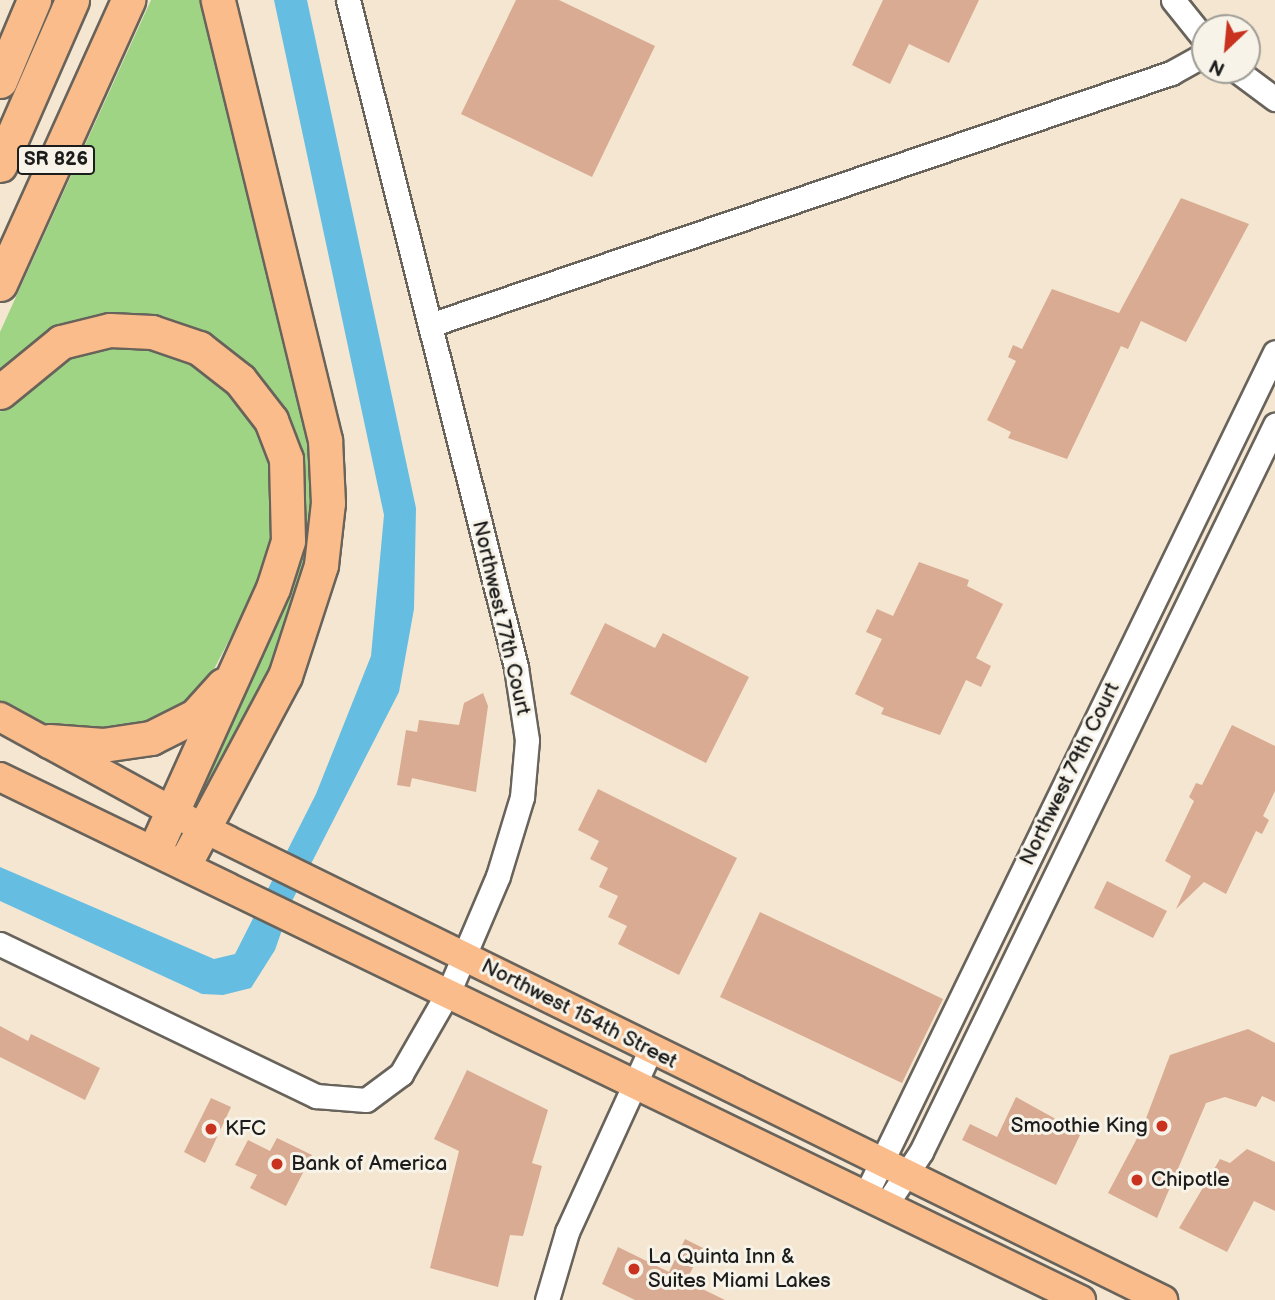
<!DOCTYPE html>
<style>
body{margin:0}
#map{position:relative;width:1275px;height:1300px;overflow:hidden;background:#f5e6d1;font-family:"Balsamiq Sans",sans-serif}
div>[style]{position:absolute}
.green>*{inset:0;background:#9fd485}
.water>*{inset:0;background:#65bde2}
.building>*{inset:0;background:#d8ab92}
.roads{filter:drop-shadow(2px 0 #68635b) drop-shadow(-2px 0 #68635b) drop-shadow(0 2px #68635b) drop-shadow(0 -2px #68635b)}
.minor>*{height:23px;margin:-11.5px;padding:0 11.5px;transform-origin:11.5px;border-radius:11.5px;background:#fff}
.major>*{height:28px;margin:-14px;padding:0 14px;transform-origin:14px;border-radius:14px;background:#fabc8b}
.highway>*{height:33px;margin:-16.5px;padding:0 16.5px;transform-origin:16.5px;border-radius:16.5px;background:#fabc8b}
.dots>*{width:19px;height:19px;translate:-50% -50%;box-sizing:border-box;border:4px solid #f7f3e8;border-radius:50%}
span{translate:-50% -50%;white-space:nowrap;text-align:center;line-height:1.15;-webkit-text-stroke:6px #f7f3e8;paint-order:stroke}
.shield-label span{padding:2px 5px;background:#f7f3e8;border:2px solid;border-radius:5px;-webkit-text-stroke-width:0}
.shield-label{font-size:19px;color:#1c1c1c;font-weight:700}
.street-label{font-size:21px;color:#1c1c1c}
.poi-label{font-size:21px;color:#1c1c1c}
.right{translate:-100% -50%;text-align:right}
.left{translate:0 -50%;text-align:left}
.north{position:absolute;left:1191px;top:14px;width:70px;height:70px;box-sizing:border-box;background:#f7f3e8;border:2px solid #9f9d96;border-radius:50%;rotate:206deg;font-size:19px;font-weight:700;line-height:28px;text-align:center;color:#1c1c1c}
.north::after{content:'';display:block;margin:auto;width:24px;height:32px;background:#c8321e;clip-path:polygon(50% 0,100% 100%,50% 72%,0 100%)}
</style>
<div id="map">
<div class="green">
<i style="clip-path:polygon(151px 0,208px 0,312px 437px,317px 492px,295px 625px,204px 793px,197px 790px,200px 781px,280px 613px,287px 435px,148px 324px,0 380px,0 332px)"></i>
<i style="clip-path:polygon(125px 343px,179px 352px,243px 399px,280px 477px,268px 565px,199px 698px,132px 733px,47px 726px,0 702px,0 412px,38px 372px,81px 351px)"></i>
</div>
<div class="water">
<i style="clip-path:polygon(274px 0,307px 0,416px 508px,414px 609px,399px 692px,292px 901px,275px 950px,251px 988px,223px 995px,202px 994px,0 901px,0 867px,214px 959px,235px 954px,316px 794px,371px 656px,384px 515px)"></i>
</div>
<div class="building">
<i style="clip-path:polygon(516px 0,559px 0,655px 46px,592px 177px,461px 114px)"></i>
<i style="clip-path:polygon(883px 0,979px 0,949px 63px,909px 44px,890px 84px,852px 65px)"></i>
<i style="clip-path:polygon(1181px 198px,1249px 224px,1186px 342px,1141px 321px,1128px 349px,1121px 346px,1067px 459px,1008px 438px,1011px 432px,987px 420px,1016px 361px,1008px 357px,1013px 345px,1022px 349px,1052px 289px,1119px 313px)"></i>
<i style="clip-path:polygon(919px 562px,969px 580px,967px 586px,1003px 604px,976px 658px,991px 666px,981px 687px,966px 680px,940px 735px,881px 714px,884px 708px,855px 694px,882px 639px,866px 632px,877px 609px,893px 616px)"></i>
<i style="clip-path:polygon(605px 623px,655px 648px,663px 633px,749px 677px,706px 763px,570px 694px)"></i>
<i style="clip-path:polygon(483px 693px,488px 706px,476px 792px,412px 778px,410px 787px,397px 785px,406px 730px,417px 732px,419px 720px,459px 725px,464px 703px)"></i>
<i style="clip-path:polygon(1232px 725px,1275px 746px,1275px 791px,1263px 816px,1269px 820px,1262px 834px,1256px 831px,1226px 894px,1204px 882px,1176px 909px,1191px 876px,1165px 861px,1194px 801px,1189px 797px,1196px 783px,1202px 785px)"></i>
<i style="clip-path:polygon(598px 789px,737px 858px,679px 975px,618px 944px,627px 926px,608px 917px,618px 896px,599px 887px,608px 868px,590px 859px,599px 841px,578px 830px)"></i>
<i style="clip-path:polygon(1107px 881px,1167px 911px,1153px 938px,1094px 908px)"></i>
<i style="clip-path:polygon(760px 912px,943px 999px,902px 1083px,720px 997px)"></i>
<i style="clip-path:polygon(0 1026px,28px 1041px,31px 1034px,100px 1068px,85px 1100px,0 1057px)"></i>
<i style="clip-path:polygon(1248px 1029px,1275px 1043px,1275px 1102px,1262px 1096px,1256px 1107px,1225px 1097px,1206px 1103px,1157px 1218px,1108px 1193px,1142px 1129px,1170px 1055px)"></i>
<i style="clip-path:polygon(467px 1070px,548px 1110px,532px 1163px,542px 1166px,523px 1236px,510px 1235px,498px 1287px,430px 1268px,459px 1151px,434px 1139px)"></i>
<i style="clip-path:polygon(1016px 1097px,1081px 1133px,1056px 1185px,962px 1140px,970px 1124px,997px 1137px)"></i>
<i style="clip-path:polygon(211px 1098px,231px 1107px,205px 1163px,184px 1152px)"></i>
<i style="clip-path:polygon(277px 1138px,312px 1155px,286px 1206px,250px 1188px,257px 1175px,235px 1165px,248px 1140px,270px 1151px)"></i>
<i style="clip-path:polygon(1247px 1149px,1275px 1162px,1275px 1211px,1254px 1201px,1227px 1252px,1179px 1228px,1220px 1159px,1230px 1163px)"></i>
<i style="clip-path:polygon(685px 1239px,703px 1248px,686px 1281px,725px 1300px,635px 1300px,602px 1284px,618px 1247px,669px 1272px)"></i>
</div>
<div class="roads">
<div class="minor">
<i style="left:1173px;top:0;width:51px;rotate:51.3deg"></i>
<i style="left:1236px;top:70px;width:49px;rotate:36.6deg"></i>
<i style="left:430px;top:325px;width:783px;rotate:-18.78deg"></i>
<i style="left:1171px;top:73px;width:39px;rotate:-29deg"></i>
<i style="left:0;top:944px;width:351px;rotate:25.7deg"></i>
<i style="left:316px;top:1096px;width:50px;rotate:4.6deg"></i>
<i style="left:366px;top:1100px;width:44px;rotate:-36.6deg"></i>
<i style="left:401px;top:1074px;width:96px;rotate:-60deg"></i>
<i style="left:449px;top:991px;width:125px;rotate:-66.9deg"></i>
<i style="left:498px;top:876px;width:83px;rotate:-73.1deg"></i>
<i style="left:522px;top:797px;width:57px;rotate:-85deg"></i>
<i style="left:527px;top:740px;width:74px;rotate:-98.6deg"></i>
<i style="left:516px;top:667px;width:688px;rotate:-104.14deg"></i>
<i style="left:865px;top:1196px;width:938px;rotate:-64.09deg"></i>
<i style="left:885px;top:1206px;width:65px;rotate:-56.3deg"></i>
<i style="left:921px;top:1152px;width:809px;rotate:-64.04deg"></i>
<i style="left:547px;top:1300px;width:71px;rotate:-73.6deg"></i>
<i style="left:567px;top:1232px;width:199px;rotate:-65.4deg"></i>
</div>
<div class="major">
<i style="left:0;top:717px;width:231px;rotate:28.7deg"></i>
<i style="left:203px;top:828px;width:1070px;rotate:26.18deg"></i>
<i style="left:0;top:777px;width:1201px;rotate:25.82deg"></i>
</div>
<div class="highway">
<i style="left:0;top:81px;width:88px;rotate:-67.2deg"></i>
<i style="left:0;top:165px;width:180px;rotate:-66.4deg"></i>
<i style="left:0;top:284px;width:312px;rotate:-65.7deg"></i>
<i style="left:0;top:392px;width:79px;rotate:-39.3deg"></i>
<i style="left:61px;top:342px;width:50px;rotate:-13.8deg"></i>
<i style="left:110px;top:330px;width:42px;rotate:2.7deg"></i>
<i style="left:152px;top:332px;width:50px;rotate:18.8deg"></i>
<i style="left:199px;top:348px;width:52px;rotate:38deg"></i>
<i style="left:240px;top:380px;width:51px;rotate:52.2deg"></i>
<i style="left:271px;top:420px;width:42px;rotate:69deg"></i>
<i style="left:286px;top:459px;width:82px;rotate:88.6deg"></i>
<i style="left:288px;top:541px;width:49px;rotate:107.7deg"></i>
<i style="left:273px;top:588px;width:286px;rotate:114.3deg"></i>
<i style="left:49px;top:741px;width:54px;rotate:4.2deg"></i>
<i style="left:103px;top:745px;width:49px;rotate:-8.3deg"></i>
<i style="left:151px;top:738px;width:49px;rotate:-26.6deg"></i>
<i style="left:195px;top:716px;width:42px;rotate:-47.9deg"></i>
<i style="left:185px;top:863px;width:212px;rotate:-61.9deg"></i>
<i style="left:285px;top:676px;width:117px;rotate:-72deg"></i>
<i style="left:321px;top:565px;width:62px;rotate:-83.6deg"></i>
<i style="left:328px;top:503px;width:63px;rotate:-92.7deg"></i>
<i style="left:325px;top:440px;width:453px;rotate:-103.7deg"></i>
</div>
</div>
<div class="dots">
<i style="left:1162px;top:1126px;background:#c8321e"></i>
<i style="left:211px;top:1129px;background:#c8321e"></i>
<i style="left:277px;top:1164px;background:#c8321e"></i>
<i style="left:1137px;top:1180px;background:#c8321e"></i>
<i style="left:634px;top:1269px;background:#c8321e"></i>
</div>
<div class="shield-label">
<span style="left:56px;top:160px">SR 826</span>
</div>
<div class="street-label">
<span style="left:501px;top:618px;rotate:77deg">Northwest 77th Court</span>
<span style="left:1070px;top:774px;rotate:-64deg">Northwest 79th Court</span>
<span style="left:579px;top:1014px;rotate:27deg">Northwest 154th Street</span>
</div>
<div class="poi-label">
<span class="right" style="left:1148px;top:1126px">Smoothie King</span>
<span class="left" style="left:225px;top:1129px">KFC</span>
<span class="left" style="left:291px;top:1164px">Bank of America</span>
<span class="left" style="left:1151px;top:1180px">Chipotle</span>
<span class="left" style="left:648px;top:1269px">La Quinta Inn &amp;<br>Suites Miami Lakes</span>
</div>
<div class="north">N</div>
</div>
